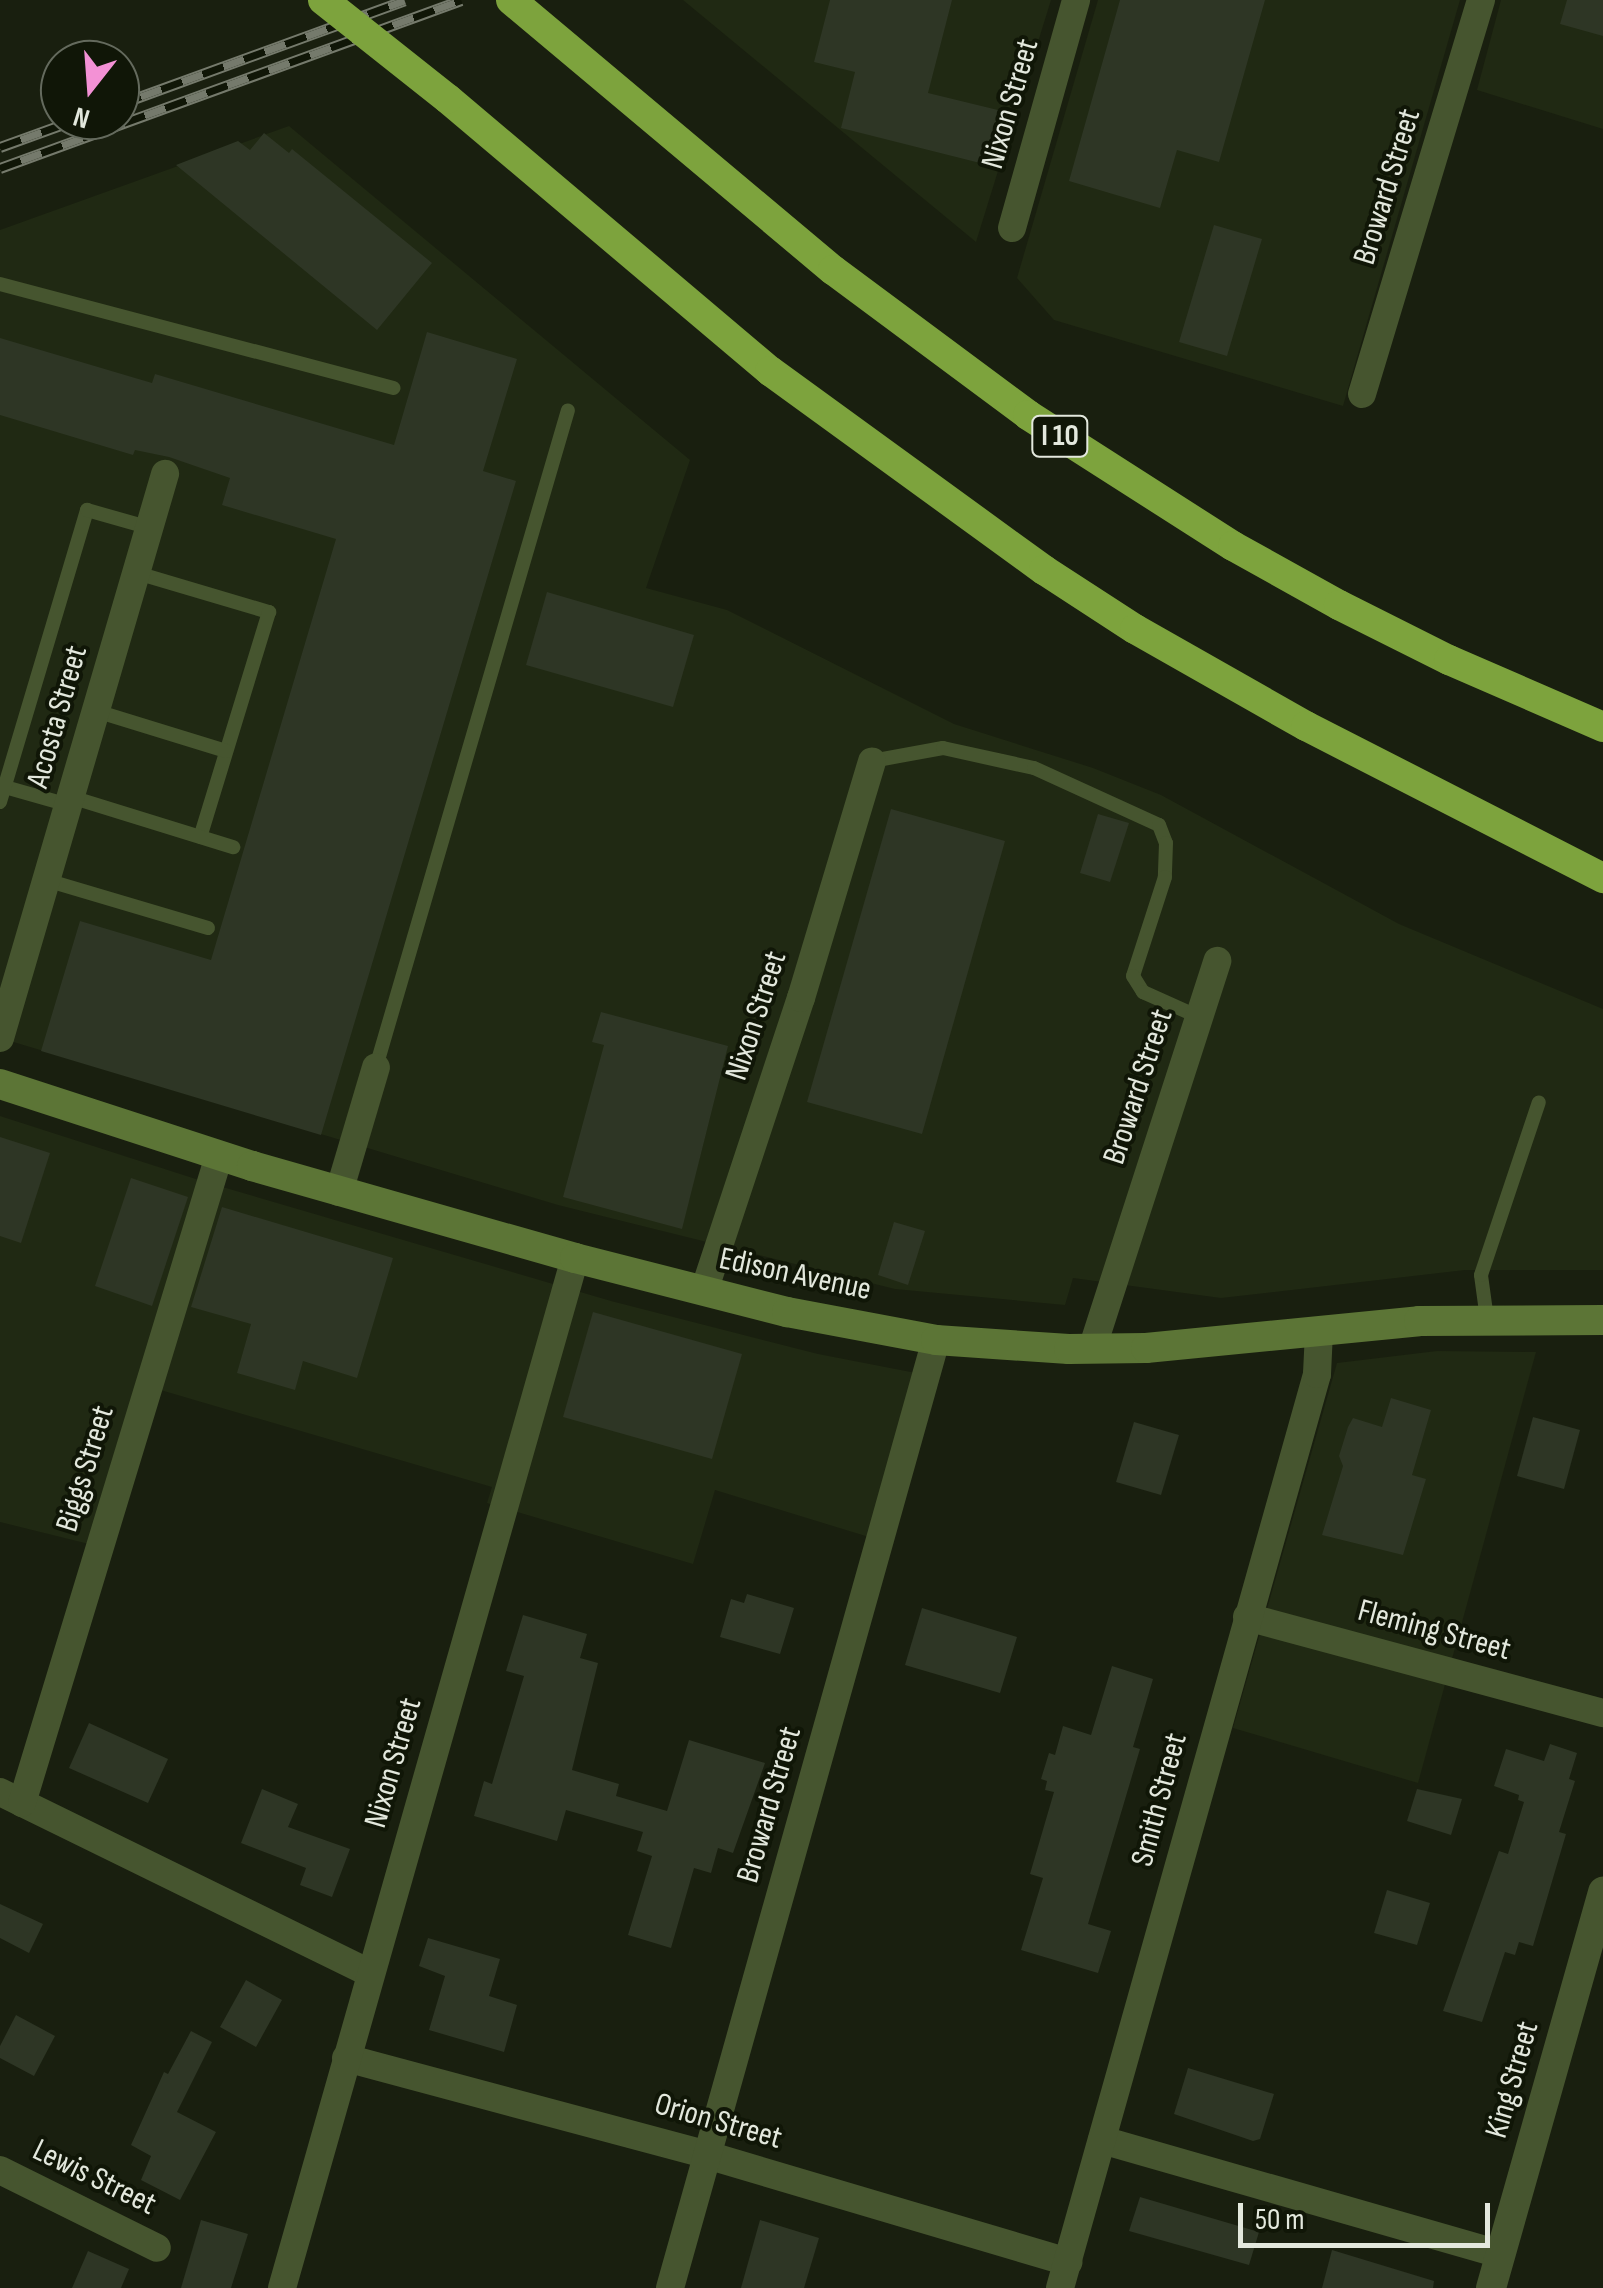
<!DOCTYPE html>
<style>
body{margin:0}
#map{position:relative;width:1603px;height:2288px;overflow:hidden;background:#191f0f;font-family:"Sofia Sans Condensed",sans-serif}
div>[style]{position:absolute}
.built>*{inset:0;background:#202913}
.building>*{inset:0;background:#2e3625}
.service>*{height:14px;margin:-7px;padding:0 7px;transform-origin:7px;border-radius:7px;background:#46552f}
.minor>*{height:28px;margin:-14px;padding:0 14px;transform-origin:14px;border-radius:14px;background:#46552f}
.tertiary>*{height:30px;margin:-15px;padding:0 15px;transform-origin:15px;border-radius:15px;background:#46552f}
.secondary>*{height:30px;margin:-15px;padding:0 15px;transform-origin:15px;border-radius:15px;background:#5c7536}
.motorway>*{height:30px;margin:-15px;padding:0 15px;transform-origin:15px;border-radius:15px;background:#7da33d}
.rail>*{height:11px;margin-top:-5.5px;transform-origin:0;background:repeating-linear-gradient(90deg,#101607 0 22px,#757a6c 0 44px);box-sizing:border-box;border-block:2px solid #757a6c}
.motorway-bridge>*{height:30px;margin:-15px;padding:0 15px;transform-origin:15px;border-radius:15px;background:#7da33d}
span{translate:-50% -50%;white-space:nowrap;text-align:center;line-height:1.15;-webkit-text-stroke:8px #101607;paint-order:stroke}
.shield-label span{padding:2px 8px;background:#101607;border:2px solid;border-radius:8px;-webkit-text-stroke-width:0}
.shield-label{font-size:30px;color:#e3e8dd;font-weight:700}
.street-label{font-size:32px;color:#e3e8dd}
.north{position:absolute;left:40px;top:40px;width:100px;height:100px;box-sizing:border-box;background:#101607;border:2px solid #646a5d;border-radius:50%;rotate:197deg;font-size:28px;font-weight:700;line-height:40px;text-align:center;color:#e3e8dd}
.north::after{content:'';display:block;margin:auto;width:35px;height:45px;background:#f391d5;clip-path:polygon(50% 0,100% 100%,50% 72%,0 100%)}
.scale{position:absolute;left:1238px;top:2203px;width:252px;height:45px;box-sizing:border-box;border:5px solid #e3e8dd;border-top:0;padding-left:12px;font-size:30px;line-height:35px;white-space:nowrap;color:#e3e8dd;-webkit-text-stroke:8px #101607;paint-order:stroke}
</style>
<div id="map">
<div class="built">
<i style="clip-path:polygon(683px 0,1051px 0,976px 242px)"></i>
<i style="clip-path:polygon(1098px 0,1460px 0,1343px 406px,1054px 320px,1017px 278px)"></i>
<i style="clip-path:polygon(1501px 0,1603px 0,1603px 129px,1477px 90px)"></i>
<i style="clip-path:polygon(289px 126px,690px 460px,646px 588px,727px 610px,954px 724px,1093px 768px,1161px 795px,1399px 924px,1603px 1009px,1603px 1270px,1465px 1270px,1221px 1298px,1073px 1278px,1065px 1305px,895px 1289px,558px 1205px,0 1038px,0 230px)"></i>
<i style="clip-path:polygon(0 1116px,202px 1181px,611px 1301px,818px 1354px,916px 1373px,869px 1537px,715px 1490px,693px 1564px,487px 1503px,492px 1487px,140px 1384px,89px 1544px,0 1522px)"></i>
<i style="clip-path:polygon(1437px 1351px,1536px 1352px,1418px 1783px,1233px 1728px,1337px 1363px)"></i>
</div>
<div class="building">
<i style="clip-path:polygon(830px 0,952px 0,928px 93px,1002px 111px,988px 165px,841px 128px,855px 72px,814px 62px)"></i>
<i style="clip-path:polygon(1120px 0,1265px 0,1219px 162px,1177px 150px,1160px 208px,1069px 181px)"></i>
<i style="clip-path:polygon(1567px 0,1603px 0,1603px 36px,1560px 24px)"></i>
<i style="clip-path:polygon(264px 133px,289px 153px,292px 149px,432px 263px,377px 330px,176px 165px,238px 141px,250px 150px)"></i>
<i style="clip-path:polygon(1214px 225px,1262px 239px,1227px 356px,1179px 342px)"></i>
<i style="clip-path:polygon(427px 332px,517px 359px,483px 471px,516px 481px,321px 1135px,41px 1051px,80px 921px,211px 960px,336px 539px,222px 505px,230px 478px,169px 457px,135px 450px,133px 455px,0 415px,0 338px,152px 383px,155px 374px,394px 445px)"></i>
<i style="clip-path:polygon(547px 592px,694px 635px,673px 707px,526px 665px)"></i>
<i style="clip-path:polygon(891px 809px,1005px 841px,922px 1134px,807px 1102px)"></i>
<i style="clip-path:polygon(1098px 814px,1129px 823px,1110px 882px,1080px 873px)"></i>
<i style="clip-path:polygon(601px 1012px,728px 1046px,682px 1229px,563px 1197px,604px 1045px,592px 1042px)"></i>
<i style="clip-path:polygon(0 1137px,50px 1153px,21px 1243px,0 1236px)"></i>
<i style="clip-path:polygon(131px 1178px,188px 1197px,152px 1306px,95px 1286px)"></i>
<i style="clip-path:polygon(222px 1207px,393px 1258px,357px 1378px,303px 1361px,295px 1390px,237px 1373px,251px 1324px,191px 1307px)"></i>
<i style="clip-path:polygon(894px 1222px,925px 1231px,908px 1285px,878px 1275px)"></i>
<i style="clip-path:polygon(593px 1312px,742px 1354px,712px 1459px,563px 1417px)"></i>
<i style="clip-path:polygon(1391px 1398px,1431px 1410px,1412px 1475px,1426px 1479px,1403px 1555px,1322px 1535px,1343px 1466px,1339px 1456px,1348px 1427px,1353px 1418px,1382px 1427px)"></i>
<i style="clip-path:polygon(1533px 1417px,1580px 1430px,1564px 1489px,1517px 1476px)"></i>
<i style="clip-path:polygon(1134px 1422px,1179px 1435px,1161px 1495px,1116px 1482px)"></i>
<i style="clip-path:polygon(747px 1594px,794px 1608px,780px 1654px,720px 1637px,731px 1599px,744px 1603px)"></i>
<i style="clip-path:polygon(922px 1608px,1017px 1637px,1000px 1693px,905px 1665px)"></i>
<i style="clip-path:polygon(523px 1615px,587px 1634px,580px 1658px,598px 1663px,572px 1770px,619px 1784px,616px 1796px,667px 1811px,689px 1740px,765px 1763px,733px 1853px,718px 1848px,711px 1873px,694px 1868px,671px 1948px,628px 1935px,652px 1856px,637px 1851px,643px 1832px,566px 1810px,557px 1841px,474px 1816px,484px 1781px,492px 1784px,524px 1676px,506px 1671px)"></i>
<i style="clip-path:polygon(1112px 1666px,1153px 1679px,1133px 1747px,1140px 1749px,1088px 1924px,1111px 1931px,1098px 1973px,1021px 1950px,1043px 1878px,1030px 1874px,1054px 1792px,1045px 1790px,1047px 1781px,1041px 1779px,1049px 1753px,1055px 1755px,1063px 1726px,1091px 1735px)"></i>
<i style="clip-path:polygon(89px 1723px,168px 1759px,148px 1803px,69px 1768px)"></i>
<i style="clip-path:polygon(1550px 1744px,1577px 1753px,1569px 1779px,1575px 1781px,1559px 1832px,1566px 1834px,1533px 1946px,1519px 1942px,1515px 1955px,1505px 1952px,1482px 2022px,1443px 2011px,1499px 1851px,1508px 1854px,1524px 1802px,1518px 1800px,1519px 1795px,1494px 1786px,1506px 1749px,1544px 1761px)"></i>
<i style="clip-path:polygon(262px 1789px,298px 1804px,288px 1827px,350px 1849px,332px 1897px,300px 1885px,306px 1868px,241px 1843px)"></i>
<i style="clip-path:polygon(1417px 1789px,1462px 1799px,1451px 1835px,1407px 1821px)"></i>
<i style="clip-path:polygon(1387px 1890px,1430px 1903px,1417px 1945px,1374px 1933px)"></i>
<i style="clip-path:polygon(0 1904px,43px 1924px,29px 1953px,0 1938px)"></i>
<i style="clip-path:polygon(428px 1938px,500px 1959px,489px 1996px,517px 2005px,504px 2052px,429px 2030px,445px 1976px,419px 1966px)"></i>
<i style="clip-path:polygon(246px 1980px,282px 2000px,256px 2047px,220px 2027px)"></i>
<i style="clip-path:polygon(16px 2015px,55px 2036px,34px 2076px,0 2058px,0 2046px)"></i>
<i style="clip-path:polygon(191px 2031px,212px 2042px,177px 2112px,216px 2132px,180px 2200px,141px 2180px,151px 2156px,131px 2145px,164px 2072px,168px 2074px)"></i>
<i style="clip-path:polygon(1188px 2068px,1274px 2094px,1260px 2139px,1253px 2141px,1174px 2114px)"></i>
<i style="clip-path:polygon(1140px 2197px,1259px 2232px,1249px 2265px,1129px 2231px)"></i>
<i style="clip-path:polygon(201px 2220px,248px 2234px,231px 2288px,181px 2288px)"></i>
<i style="clip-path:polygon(760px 2220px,819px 2238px,804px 2288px,741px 2288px)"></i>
<i style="clip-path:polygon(1332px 2250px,1434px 2281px,1433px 2288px,1322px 2288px)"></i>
<i style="clip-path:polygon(88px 2251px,129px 2269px,121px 2288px,72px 2288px)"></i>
</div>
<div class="service">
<i style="left:0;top:284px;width:407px;rotate:14.8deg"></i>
<i style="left:137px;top:573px;width:138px;rotate:16.5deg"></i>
<i style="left:269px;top:612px;width:235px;rotate:107deg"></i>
<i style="left:96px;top:711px;width:136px;rotate:17.1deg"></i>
<i style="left:872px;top:761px;width:72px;rotate:-10.4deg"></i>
<i style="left:943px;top:748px;width:93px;rotate:12.4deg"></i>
<i style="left:1034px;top:768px;width:137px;rotate:24.5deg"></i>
<i style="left:1159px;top:825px;width:19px;rotate:69deg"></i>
<i style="left:1166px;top:843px;width:34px;rotate:92deg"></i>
<i style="left:1165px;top:877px;width:104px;rotate:107.9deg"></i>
<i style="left:1133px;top:976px;width:19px;rotate:58deg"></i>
<i style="left:1143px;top:992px;width:61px;rotate:24.1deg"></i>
<i style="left:5px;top:787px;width:66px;rotate:15.9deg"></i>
<i style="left:71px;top:797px;width:170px;rotate:17.2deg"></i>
<i style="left:0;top:802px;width:305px;rotate:-73.4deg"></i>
<i style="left:87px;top:510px;width:66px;rotate:15.9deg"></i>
<i style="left:46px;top:880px;width:169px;rotate:16.5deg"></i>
<i style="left:376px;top:1067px;width:684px;rotate:-73.71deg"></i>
<i style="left:1487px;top:1319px;width:44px;rotate:-97.8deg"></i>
<i style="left:1481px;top:1275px;width:182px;rotate:-71.5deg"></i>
</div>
<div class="minor">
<i style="left:1012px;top:228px;width:237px;rotate:-74.3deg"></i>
<i style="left:1362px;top:394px;width:412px;rotate:-73.2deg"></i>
<i style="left:0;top:1038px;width:588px;rotate:-73.69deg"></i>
<i style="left:339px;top:1192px;width:130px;rotate:-73.5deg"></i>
<i style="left:704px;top:1291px;width:309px;rotate:-71.7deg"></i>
<i style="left:801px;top:998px;width:247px;rotate:-73.3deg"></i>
<i style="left:1092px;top:1349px;width:408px;rotate:-72.1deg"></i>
<i style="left:1247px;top:1617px;width:369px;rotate:15.1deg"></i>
<i style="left:0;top:1792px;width:412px;rotate:26.1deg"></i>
<i style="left:22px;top:1803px;width:676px;rotate:-73.07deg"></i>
<i style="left:346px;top:2058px;width:374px;rotate:15deg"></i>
<i style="left:707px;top:2155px;width:377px;rotate:16.5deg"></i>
<i style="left:1102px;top:2140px;width:414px;rotate:16deg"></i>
<i style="left:0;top:2170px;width:175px;rotate:26.4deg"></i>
<i style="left:282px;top:2288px;width:1071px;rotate:-74.12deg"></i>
<i style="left:670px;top:2288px;width:985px;rotate:-74.33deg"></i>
<i style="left:1060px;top:2288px;width:949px;rotate:-74.29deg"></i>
<i style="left:1317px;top:1374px;width:43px;rotate:-87.3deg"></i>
</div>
<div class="tertiary">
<i style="left:1491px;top:2288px;width:412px;rotate:-74.2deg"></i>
</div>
<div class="secondary">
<i style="left:0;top:1084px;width:265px;rotate:18deg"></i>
<i style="left:252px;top:1166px;width:336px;rotate:15.9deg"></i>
<i style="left:575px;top:1258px;width:219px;rotate:14.3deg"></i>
<i style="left:787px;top:1312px;width:152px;rotate:10.6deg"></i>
<i style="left:936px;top:1340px;width:133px;rotate:3.9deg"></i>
<i style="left:1069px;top:1349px;width:77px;rotate:-0.7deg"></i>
<i style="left:1146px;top:1348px;width:274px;rotate:-5.6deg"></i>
<i style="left:1419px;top:1321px;width:184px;rotate:-0.3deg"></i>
</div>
<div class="motorway">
<i style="left:511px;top:0;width:420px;rotate:40deg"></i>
<i style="left:833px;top:270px;width:243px;rotate:36.6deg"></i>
<i style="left:1028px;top:415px;width:243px;rotate:32.6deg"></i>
<i style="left:1233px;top:546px;width:121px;rotate:29.1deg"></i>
<i style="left:1339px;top:605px;width:123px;rotate:26.6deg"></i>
<i style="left:1449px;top:660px;width:168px;rotate:23.5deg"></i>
<i style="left:448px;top:99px;width:422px;rotate:40.2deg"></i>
<i style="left:770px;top:371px;width:339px;rotate:36deg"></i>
<i style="left:1044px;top:570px;width:108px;rotate:33deg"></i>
<i style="left:1135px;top:629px;width:197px;rotate:29.6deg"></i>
<i style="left:1306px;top:726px;width:334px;rotate:27.1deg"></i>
</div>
<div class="rail">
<i style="left:120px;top:104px;width:303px;rotate:-20deg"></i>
<i style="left:0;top:147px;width:80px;rotate:-19.8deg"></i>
<i style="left:0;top:168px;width:491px;rotate:-20deg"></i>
</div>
<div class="motorway-bridge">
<i style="left:323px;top:0;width:159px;rotate:38.4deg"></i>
</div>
<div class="shield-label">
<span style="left:1060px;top:436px">I 10</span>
</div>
<div class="street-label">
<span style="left:1011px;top:104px;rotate:-74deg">Nixon Street</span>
<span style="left:1388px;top:187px;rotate:-73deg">Broward Street</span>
<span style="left:58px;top:717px;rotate:-74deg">Acosta Street</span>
<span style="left:757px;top:1016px;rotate:-72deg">Nixon Street</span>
<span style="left:1139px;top:1087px;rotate:-72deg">Broward Street</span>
<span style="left:795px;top:1275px;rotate:12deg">Edison Avenue</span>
<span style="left:86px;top:1469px;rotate:-73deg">Biggs Street</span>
<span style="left:1434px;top:1631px;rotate:15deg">Fleming Street</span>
<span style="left:394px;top:1763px;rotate:-74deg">Nixon Street</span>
<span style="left:1160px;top:1800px;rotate:-75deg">Smith Street</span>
<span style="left:770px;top:1805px;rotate:-74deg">Broward Street</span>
<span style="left:1513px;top:2080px;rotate:-74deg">King Street</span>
<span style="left:718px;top:2122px;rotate:16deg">Orion Street</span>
<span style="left:94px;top:2178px;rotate:26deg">Lewis Street</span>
</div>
<div class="north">N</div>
<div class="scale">50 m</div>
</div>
